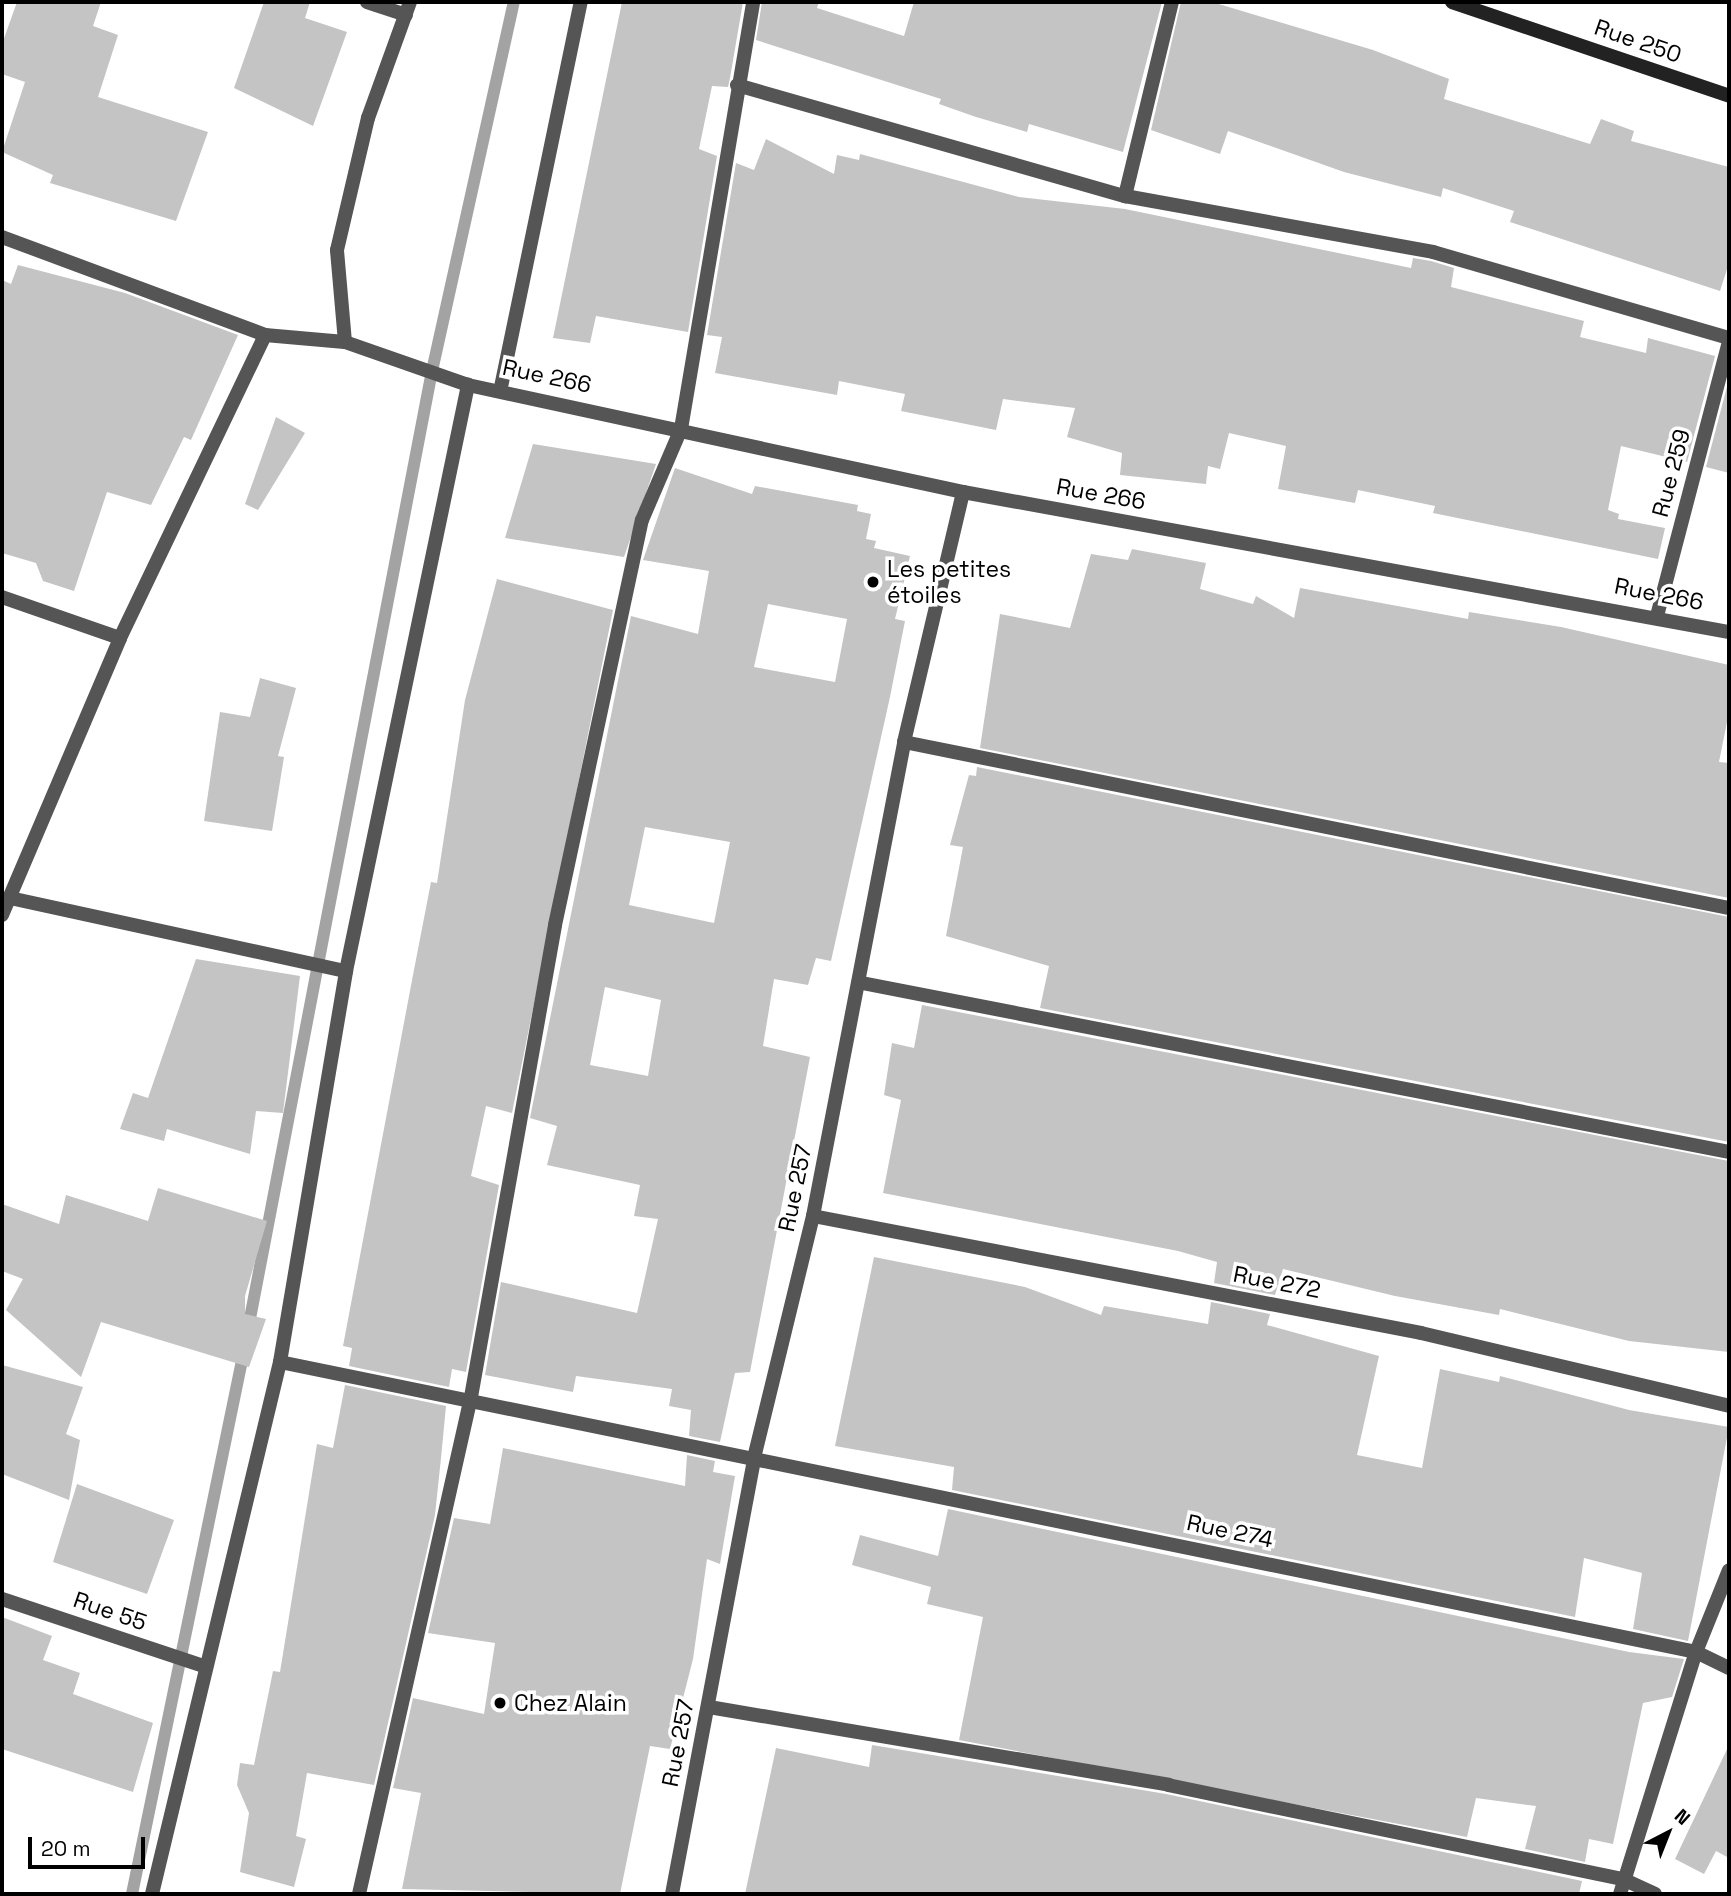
<!DOCTYPE html>
<meta charset="utf-8">
<style>
body{margin:0}
#map{position:relative;width:1731px;height:1896px;overflow:hidden;background:#fff;font-family:"Space Grotesk",sans-serif}
div>[style]{position:absolute}
.stream>*{height:12px;margin:-6px;padding:0 6px;transform-origin:6px;border-radius:6px;background:#a3a3a3}
.building>*{inset:0;background:#c4c4c4}
.street>*{height:14px;margin:-7px;padding:0 7px;transform-origin:7px;border-radius:7px;background:#555}
.secondary>*{height:14px;margin:-7px;padding:0 7px;transform-origin:7px;border-radius:7px;background:#222}
.dots>*{width:19px;height:19px;translate:-50% -50%;box-sizing:border-box;border:4px solid #fff;border-radius:50%}
span{translate:-50% -50%;white-space:nowrap;text-align:center;line-height:1.15;-webkit-text-stroke:7px #fff;paint-order:stroke}
.street-label{font-size:23px;color:#000}
.poi-label{font-size:23px;color:#000}
.left{translate:0 -50%;text-align:left}
.frame{position:absolute;inset:0;border:4px solid #000;pointer-events:none}
.north{position:absolute;left:1633px;top:1798px;width:70px;height:70px;-webkit-text-stroke:5px #fff;paint-order:stroke;rotate:42deg;font-size:19px;font-weight:700;line-height:28px;text-align:center;color:#000}
.north::after{content:'';display:block;margin:auto;width:24px;height:32px;background:#000;clip-path:polygon(50% 0,100% 100%,50% 72%,0 100%)}
.scale{position:absolute;left:28px;top:1837px;width:117px;height:32px;box-sizing:border-box;border:4px solid #000;border-top:0;padding-left:9px;font-size:21px;line-height:24px;white-space:nowrap;color:#000;-webkit-text-stroke:5px #fff;paint-order:stroke}
</style>
<div id="map">
<div class="stream">
<i style="left:248px;top:1329px;width:976px;rotate:-79.13deg"></i>
<i style="left:432px;top:371px;width:378px;rotate:-77.5deg"></i>
<i style="left:132px;top:1894px;width:554px;rotate:-78.35deg"></i>
</div>
<div class="building">
<i style="clip-path:polygon(17px 2px,101px 2px,93px 26px,118px 35px,98px 97px,208px 132px,176px 221px,50px 183px,53px 175px,2px 152px,25px 82px,2px 74px,2px 44px)"></i>
<i style="clip-path:polygon(264px 2px,310px 2px,305px 18px,347px 32px,313px 126px,234px 88px)"></i>
<i style="clip-path:polygon(622px 2px,743px 2px,730px 78px,728px 87px,712px 86px,699px 149px,717px 156px,688px 332px,596px 316px,590px 343px,553px 338px)"></i>
<i style="clip-path:polygon(762px 2px,819px 2px,817px 8px,904px 36px,914px 2px,1162px 2px,1123px 152px,1029px 124px,1027px 132px,976px 117px,939px 104px,941px 99px,756px 40px)"></i>
<i style="clip-path:polygon(1181px 2px,1212px 2px,1373px 50px,1449px 79px,1444px 99px,1545px 130px,1590px 144px,1601px 119px,1634px 131px,1631px 141px,1729px 167px,1729px 263px,1720px 291px,1510px 222px,1514px 211px,1443px 188px,1441px 197px,1344px 172px,1228px 131px,1220px 154px,1151px 130px)"></i>
<i style="clip-path:polygon(766px 139px,834px 174px,837px 155px,859px 160px,860px 154px,1019px 197px,1125px 209px,1411px 268px,1413px 258px,1431px 261px,1454px 268px,1451px 287px,1584px 321px,1580px 337px,1646px 353px,1648px 338px,1715px 356px,1687px 462px,1621px 446px,1608px 510px,1619px 514px,1618px 519px,1665px 528px,1658px 559px,1433px 513px,1435px 506px,1358px 490px,1355px 503px,1278px 489px,1286px 446px,1229px 433px,1220px 469px,1208px 466px,1206px 484px,1120px 475px,1122px 453px,1067px 437px,1075px 408px,1003px 399px,996px 430px,901px 411px,905px 394px,839px 381px,837px 395px,715px 373px,722px 337px,707px 335px,736px 163px,754px 170px)"></i>
<i style="clip-path:polygon(18px 265px,125px 293px,238px 335px,191px 440px,184px 437px,151px 505px,107px 492px,74px 591px,43px 581px,36px 563px,2px 553px,2px 280px,11px 284px)"></i>
<i style="clip-path:polygon(1729px 379px,1729px 473px,1706px 467px)"></i>
<i style="clip-path:polygon(276px 417px,305px 433px,258px 510px,245px 504px)"></i>
<i style="clip-path:polygon(533px 444px,656px 464px,624px 557px,505px 538px)"></i>
<i style="clip-path:polygon(evenodd,675px 468px,752px 494px,755px 486px,858px 505px,857px 511px,871px 514px,866px 539px,876px 541px,874px 548px,910px 556px,895px 619px,905px 621px,890px 697px,831px 961px,816px 958px,808px 985px,774px 979px,763px 1046px,810px 1057px,750px 1372px,735px 1373px,720px 1442px,689px 1436px,691px 1410px,669px 1406px,672px 1389px,576px 1376px,573px 1392px,485px 1375px,501px 1282px,637px 1313px,658px 1219px,634px 1216px,640px 1185px,547px 1165px,557px 1126px,530px 1118px,631px 616px,698px 634px,709px 571px,643px 560px,675px 468px,768px 604px,847px 619px,835px 682px,754px 667px,768px 604px,675px 468px,645px 827px,730px 842px,714px 923px,629px 905px,645px 827px,675px 468px,605px 987px,661px 1000px,648px 1076px,590px 1065px,605px 987px)"></i>
<i style="clip-path:polygon(1132px 549px,1206px 563px,1200px 589px,1253px 604px,1256px 596px,1294px 618px,1300px 588px,1468px 619px,1469px 612px,1561px 627px,1729px 665px,1729px 712px,1719px 762px,1729px 763px,1729px 898px,980px 748px,1000px 614px,1070px 628px,1091px 554px,1128px 560px)"></i>
<i style="clip-path:polygon(497px 579px,613px 610px,512px 1113px,486px 1106px,471px 1176px,499px 1185px,466px 1372px,452px 1369px,449px 1387px,349px 1366px,352px 1348px,343px 1346px,413px 975px,431px 882px,437px 883px,465px 700px)"></i>
<i style="clip-path:polygon(260px 678px,296px 688px,278px 756px,284px 757px,272px 831px,204px 821px,220px 712px,250px 717px)"></i>
<i style="clip-path:polygon(977px 767px,1729px 917px,1729px 1142px,1040px 1008px,1049px 966px,946px 936px,963px 847px,950px 845px,969px 775px,976px 776px)"></i>
<i style="clip-path:polygon(196px 959px,300px 976px,283px 1113px,256px 1111px,250px 1154px,167px 1129px,164px 1141px,120px 1129px,133px 1093px,148px 1098px)"></i>
<i style="clip-path:polygon(922px 1005px,1729px 1161px,1729px 1352px,1629px 1341px,1500px 1309px,1499px 1315px,1395px 1296px,1283px 1269px,1275px 1295px,1214px 1283px,1217px 1262px,1178px 1251px,883px 1193px,901px 1100px,884px 1095px,892px 1043px,914px 1048px)"></i>
<i style="clip-path:polygon(158px 1188px,267px 1221px,245px 1296px,245px 1314px,266px 1319px,249px 1367px,101px 1322px,81px 1377px,6px 1310px,23px 1279px,2px 1271px,2px 1204px,59px 1224px,66px 1195px,148px 1221px)"></i>
<i style="clip-path:polygon(874px 1257px,1025px 1287px,1101px 1315px,1104px 1306px,1208px 1324px,1211px 1302px,1270px 1314px,1267px 1325px,1379px 1356px,1357px 1455px,1422px 1468px,1440px 1369px,1499px 1382px,1500px 1376px,1629px 1410px,1729px 1427px,1688px 1641px,1633px 1629px,1642px 1573px,1584px 1558px,1575px 1617px,952px 1490px,954px 1467px,835px 1446px)"></i>
<i style="clip-path:polygon(2px 1365px,83px 1387px,66px 1434px,80px 1440px,69px 1500px,2px 1474px)"></i>
<i style="clip-path:polygon(345px 1385px,446px 1406px,441px 1458px,435px 1515px,374px 1785px,307px 1773px,296px 1836px,306px 1839px,294px 1887px,240px 1872px,249px 1813px,237px 1785px,240px 1763px,254px 1765px,273px 1671px,280px 1672px,317px 1444px,333px 1448px)"></i>
<i style="clip-path:polygon(503px 1448px,685px 1486px,687px 1455px,715px 1461px,713px 1472px,735px 1476px,720px 1564px,707px 1559px,693px 1659px,670px 1749px,650px 1746px,620px 1894px,402px 1889px,421px 1793px,393px 1788px,413px 1698px,484px 1714px,495px 1643px,428px 1633px,454px 1518px,490px 1524px)"></i>
<i style="clip-path:polygon(77px 1484px,174px 1520px,147px 1594px,53px 1562px)"></i>
<i style="clip-path:polygon(948px 1509px,1629px 1652px,1684px 1659px,1672px 1697px,1643px 1703px,1613px 1844px,1589px 1839px,1585px 1862px,1525px 1849px,1536px 1806px,1476px 1798px,1467px 1837px,959px 1740px,983px 1617px,927px 1604px,931px 1587px,852px 1565px,860px 1535px,938px 1556px)"></i>
<i style="clip-path:polygon(2px 1617px,52px 1636px,43px 1660px,80px 1673px,73px 1694px,153px 1723px,133px 1792px,2px 1749px)"></i>
<i style="clip-path:polygon(872px 1745px,1166px 1794px,1582px 1881px,1579px 1894px,745px 1894px,776px 1748px,869px 1767px)"></i>
<i style="clip-path:polygon(1729px 1745px,1729px 1858px,1716px 1851px,1704px 1874px,1675px 1859px)"></i>
</div>
<div class="street">
<i style="left:367px;top:2px;width:41px;rotate:18.4deg"></i>
<i style="left:737px;top:85px;width:404px;rotate:16deg"></i>
<i style="left:1125px;top:196px;width:313px;rotate:10.3deg"></i>
<i style="left:1433px;top:252px;width:308px;rotate:16.2deg"></i>
<i style="left:1125px;top:196px;width:200px;rotate:-76.4deg"></i>
<i style="left:2px;top:237px;width:281px;rotate:20.4deg"></i>
<i style="left:265px;top:335px;width:80px;rotate:5deg"></i>
<i style="left:345px;top:342px;width:130px;rotate:19.3deg"></i>
<i style="left:468px;top:385px;width:506px;rotate:12.2deg"></i>
<i style="left:963px;top:492px;width:779px;rotate:10.36deg"></i>
<i style="left:345px;top:342px;width:92px;rotate:-95deg"></i>
<i style="left:337px;top:250px;width:136px;rotate:-76.8deg"></i>
<i style="left:368px;top:118px;width:123px;rotate:-70.1deg"></i>
<i style="left:501px;top:387px;width:393px;rotate:-78.3deg"></i>
<i style="left:2px;top:597px;width:125px;rotate:19.2deg"></i>
<i style="left:1657px;top:616px;width:283px;rotate:-75.3deg"></i>
<i style="left:904px;top:742px;width:842px;rotate:11.38deg"></i>
<i style="left:10px;top:898px;width:344px;rotate:12.3deg"></i>
<i style="left:2px;top:915px;width:301px;rotate:-66.9deg"></i>
<i style="left:120px;top:638px;width:336px;rotate:-64.4deg"></i>
<i style="left:862px;top:983px;width:883px;rotate:11.03deg"></i>
<i style="left:813px;top:1216px;width:619px;rotate:10.89deg"></i>
<i style="left:1421px;top:1333px;width:317px;rotate:13.3deg"></i>
<i style="left:280px;top:1362px;width:1445px;rotate:11.57deg"></i>
<i style="left:1696px;top:1652px;width:37px;rotate:26deg"></i>
<i style="left:2px;top:1599px;width:212px;rotate:18.4deg"></i>
<i style="left:709px;top:1707px;width:466px;rotate:9.6deg"></i>
<i style="left:1168px;top:1785px;width:467px;rotate:11.7deg"></i>
<i style="left:1625px;top:1880px;width:33px;rotate:25deg"></i>
<i style="left:152px;top:1894px;width:547px;rotate:-76.47deg"></i>
<i style="left:280px;top:1362px;width:397px;rotate:-80.4deg"></i>
<i style="left:346px;top:971px;width:599px;rotate:-78.24deg"></i>
<i style="left:359px;top:1894px;width:509px;rotate:-77.3deg"></i>
<i style="left:471px;top:1397px;width:479px;rotate:-79.9deg"></i>
<i style="left:555px;top:925px;width:414px;rotate:-77.9deg"></i>
<i style="left:642px;top:520px;width:99px;rotate:-66.8deg"></i>
<i style="left:681px;top:429px;width:433px;rotate:-80.4deg"></i>
<i style="left:672px;top:1894px;width:444px;rotate:-79.3deg"></i>
<i style="left:754px;top:1458px;width:249px;rotate:-76.3deg"></i>
<i style="left:813px;top:1216px;width:483px;rotate:-79.1deg"></i>
<i style="left:904px;top:742px;width:257px;rotate:-76.7deg"></i>
<i style="left:1620px;top:1894px;width:254px;rotate:-72.6deg"></i>
<i style="left:1696px;top:1652px;width:88px;rotate:-68.1deg"></i>
</div>
<div class="secondary">
<i style="left:1452px;top:2px;width:293px;rotate:18.7deg"></i>
</div>
<div class="dots">
<i style="left:873px;top:582px;background:#000"></i>
<i style="left:500px;top:1703px;background:#000"></i>
</div>
<div class="street-label">
<span style="left:1638px;top:41px;rotate:19deg">Rue 250</span>
<span style="left:547px;top:376px;rotate:12deg">Rue 266</span>
<span style="left:1671px;top:473px;rotate:-75deg">Rue 259</span>
<span style="left:1101px;top:494px;rotate:10deg">Rue 266</span>
<span style="left:1659px;top:594px;rotate:11deg">Rue 266</span>
<span style="left:795px;top:1188px;rotate:-78deg">Rue 257</span>
<span style="left:1277px;top:1282px;rotate:11deg">Rue 272</span>
<span style="left:1230px;top:1531px;rotate:12deg">Rue 274</span>
<span style="left:110px;top:1611px;rotate:19deg">Rue 55</span>
<span style="left:678px;top:1743px;rotate:-79deg">Rue 257</span>
</div>
<div class="poi-label">
<span class="left" style="left:887px;top:582px">Les petites<br>étoiles</span>
<span class="left" style="left:514px;top:1703px">Chez Alain</span>
</div>
<div class="frame"></div>
<div class="north">N</div>
<div class="scale">20 m</div>
</div>
